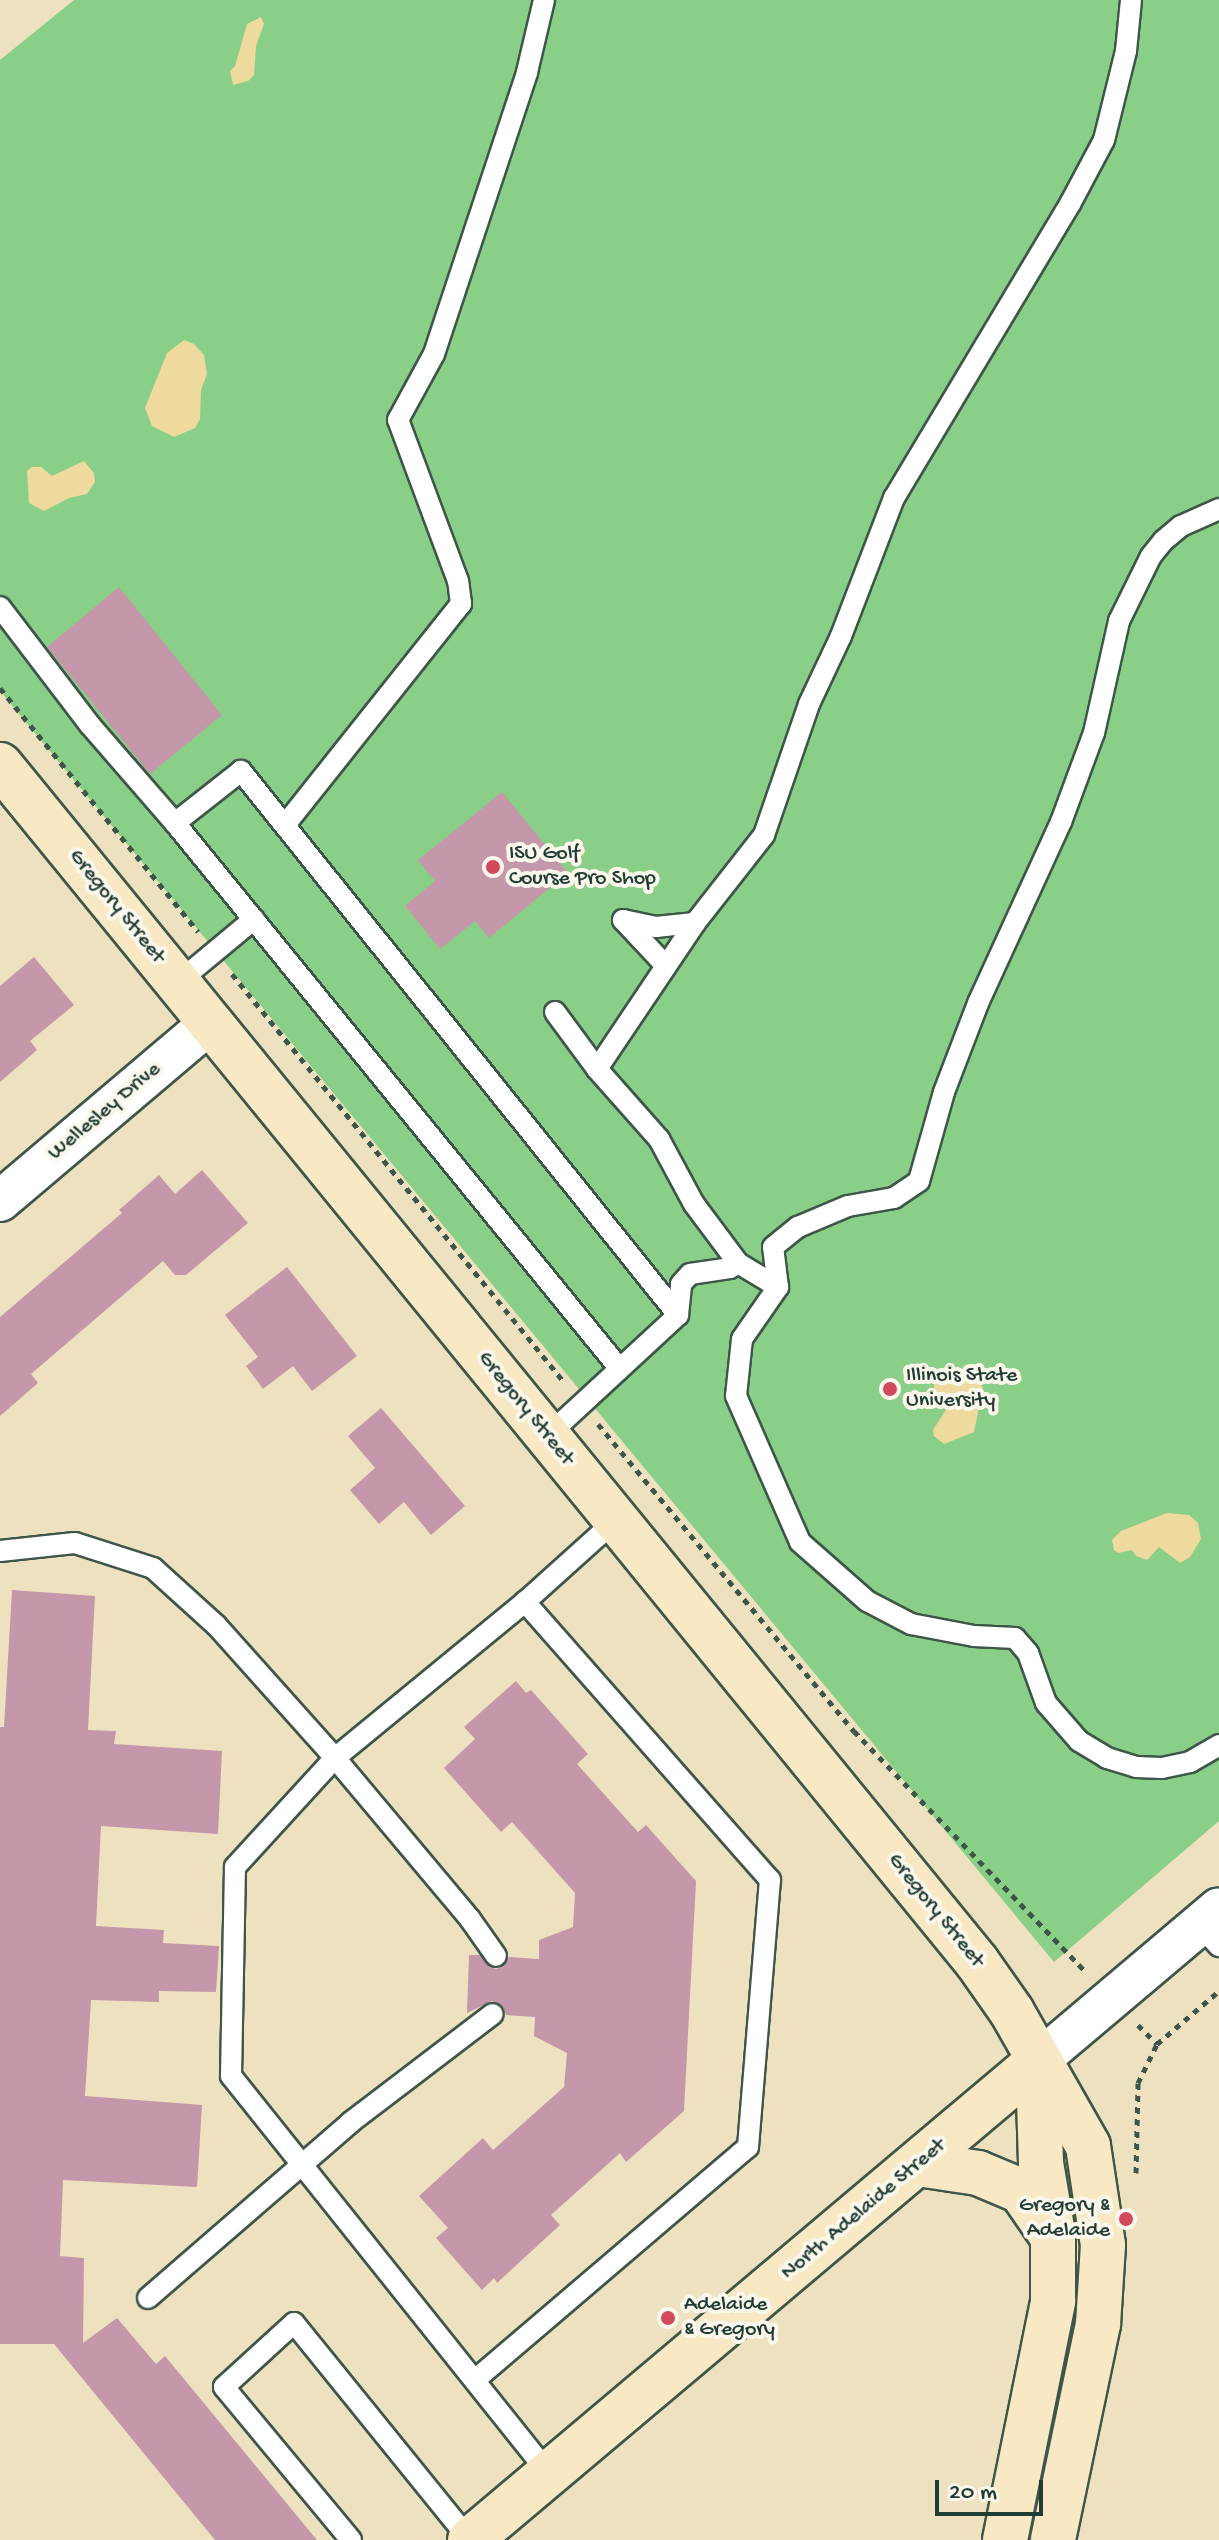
<!DOCTYPE html>
<style>
body{margin:0}
#map{position:relative;width:1219px;height:2540px;overflow:hidden;background:#eee1c0;font-family:"Gochi Hand",sans-serif}
div>[style]{position:absolute}
.green>*{inset:0;background:#8acf88}
.sand>*{inset:0;background:#eeda9e}
.building>*{inset:0;background:#c597aa}
.path>*{height:5px;margin-top:-2.5px;transform-origin:0;background:repeating-linear-gradient(90deg,#3e5649 0 6px,transparent 0 12px)}
.roads{filter:drop-shadow(2px 0 #3e5649) drop-shadow(-2px 0 #3e5649) drop-shadow(0 2px #3e5649) drop-shadow(0 -2px #3e5649)}
.lane>*{height:20px;margin:-10px;padding:0 10px;transform-origin:10px;border-radius:10px;background:#fff}
.street>*{height:40px;margin:-20px;padding:0 20px;transform-origin:20px;border-radius:20px;background:#fff}
.secondary>*{height:44px;margin:-22px;padding:0 22px;transform-origin:22px;border-radius:22px;background:#f8e8c3}
.dots>*{width:22px;height:22px;translate:-50% -50%;box-sizing:border-box;border:4px solid #fbf7ec;border-radius:50%}
span{translate:-50% -50%;white-space:nowrap;text-align:center;line-height:1.15;-webkit-text-stroke:8px #fbf7ec;paint-order:stroke}
.poi-label{font-size:22px;color:#1f3d34}
.left{translate:0 -50%;text-align:left}
.right{translate:-100% -50%;text-align:right}
.street-label{font-size:22px;color:#1f3d34}
.scale{position:absolute;left:935px;top:2480px;width:108px;height:36px;box-sizing:border-box;border:4px solid #1f3d34;border-top:0;padding-left:10px;font-size:24px;line-height:28px;white-space:nowrap;color:#1f3d34;-webkit-text-stroke:6px #fbf7ec;paint-order:stroke}
</style>
<div id="map">
<div class="green">
<i style="clip-path:polygon(74px 0,1219px 0,1219px 1821px,1054px 1962px,0 691px,0 60px)"></i>
</div>
<div class="sand">
<i style="clip-path:polygon(261px 17px,264px 24px,256px 46px,254px 75px,248px 81px,233px 85px,230px 71px,235px 66px,247px 24px)"></i>
<i style="clip-path:polygon(184px 340px,194px 344px,204px 355px,207px 374px,201px 390px,200px 419px,195px 428px,174px 437px,152px 426px,145px 408px,167px 353px)"></i>
<i style="clip-path:polygon(84px 461px,94px 473px,95px 482px,87px 494px,69px 498px,44px 511px,29px 503px,27px 471px,32px 467px,41px 467px,52px 476px)"></i>
<i style="clip-path:polygon(954px 1367px,973px 1372px,983px 1388px,974px 1432px,944px 1444px,934px 1436px,933px 1430px,949px 1405px,934px 1393px,934px 1384px,941px 1374px)"></i>
<i style="clip-path:polygon(1167px 1513px,1189px 1515px,1198px 1523px,1201px 1539px,1190px 1557px,1180px 1563px,1159px 1547px,1147px 1560px,1136px 1556px,1132px 1550px,1118px 1553px,1114px 1550px,1112px 1540px,1121px 1531px)"></i>
</div>
<div class="building">
<i style="clip-path:polygon(119px 587px,222px 715px,150px 774px,47px 647px)"></i>
<i style="clip-path:polygon(502px 792px,568px 873px,489px 938px,475px 921px,440px 949px,405px 906px,435px 881px,418px 860px)"></i>
<i style="clip-path:polygon(34px 957px,74px 1005px,30px 1041px,37px 1050px,0 1082px,0 986px)"></i>
<i style="clip-path:polygon(202px 1170px,248px 1223px,186px 1275px,175px 1275px,163px 1261px,31px 1374px,38px 1383px,0 1416px,0 1317px,122px 1213px,119px 1210px,159px 1175px,175px 1194px)"></i>
<i style="clip-path:polygon(287px 1267px,357px 1356px,312px 1391px,293px 1366px,263px 1389px,246px 1366px,258px 1357px,225px 1315px)"></i>
<i style="clip-path:polygon(381px 1408px,465px 1506px,431px 1535px,404px 1502px,379px 1524px,350px 1490px,375px 1468px,348px 1436px)"></i>
<i style="clip-path:polygon(12px 1590px,95px 1596px,88px 1730px,116px 1731px,114px 1744px,222px 1751px,218px 1834px,101px 1826px,96px 1926px,164px 1930px,163px 1943px,219px 1946px,216px 1992px,159px 1991px,159px 2002px,91px 2000px,85px 2096px,202px 2105px,197px 2187px,63px 2180px,60px 2256px,84px 2258px,83px 2343px,117px 2318px,156px 2364px,165px 2356px,317px 2540px,215px 2540px,54px 2344px,0 2344px,0 1727px,4px 1727px)"></i>
<i style="clip-path:polygon(516px 1681px,526px 1693px,531px 1690px,588px 1754px,577px 1764px,638px 1832px,646px 1825px,696px 1881px,684px 2111px,626px 2162px,620px 2153px,551px 2215px,560px 2225px,497px 2283px,494px 2278px,482px 2290px,436px 2238px,448px 2228px,419px 2196px,483px 2138px,493px 2150px,564px 2087px,567px 2053px,534px 2036px,535px 2017px,506px 2015px,503px 2006px,492px 2001px,467px 2013px,469px 1955px,480px 1955px,490px 1967px,496px 1969px,504px 1966px,509px 1957px,539px 1959px,539px 1940px,573px 1927px,575px 1893px,512px 1822px,501px 1832px,444px 1768px,475px 1739px,464px 1727px)"></i>
</div>
<div class="path">
<i style="left:0;top:688px;width:314px;rotate:50.9deg"></i>
<i style="left:232px;top:974px;width:526px;rotate:50.86deg"></i>
<i style="left:598px;top:1424px;width:400px;rotate:50.2deg"></i>
<i style="left:854px;top:1731px;width:335px;rotate:46.1deg"></i>
<i style="left:1138px;top:2025px;width:27px;rotate:45deg"></i>
<i style="left:1136px;top:2173px;width:90px;rotate:-88.7deg"></i>
<i style="left:1138px;top:2083px;width:43px;rotate:-64deg"></i>
<i style="left:1157px;top:2044px;width:82px;rotate:-40.5deg"></i>
</div>
<div class="roads">
<div class="lane">
<i style="left:0;top:607px;width:148px;rotate:52.7deg"></i>
<i style="left:90px;top:725px;width:130px;rotate:49.1deg"></i>
<i style="left:285px;top:825px;width:283px;rotate:-51.5deg"></i>
<i style="left:461px;top:604px;width:23px;rotate:-97deg"></i>
<i style="left:458px;top:581px;width:172px;rotate:-110.4deg"></i>
<i style="left:398px;top:420px;width:75px;rotate:-61.4deg"></i>
<i style="left:434px;top:354px;width:297px;rotate:-71.7deg"></i>
<i style="left:527px;top:72px;width:74px;rotate:-76.7deg"></i>
<i style="left:623px;top:920px;width:34px;rotate:12deg"></i>
<i style="left:656px;top:927px;width:39px;rotate:-6deg"></i>
<i style="left:623px;top:920px;width:63px;rotate:46.9deg"></i>
<i style="left:177px;top:983px;width:100px;rotate:-39.7deg"></i>
<i style="left:555px;top:1012px;width:71px;rotate:53.6deg"></i>
<i style="left:597px;top:1069px;width:94px;rotate:48.5deg"></i>
<i style="left:659px;top:1139px;width:74px;rotate:61.7deg"></i>
<i style="left:694px;top:1204px;width:74px;rotate:53.3deg"></i>
<i style="left:738px;top:1263px;width:47px;rotate:31deg"></i>
<i style="left:778px;top:1287px;width:63px;rotate:124.7deg"></i>
<i style="left:742px;top:1339px;width:57px;rotate:96deg"></i>
<i style="left:736px;top:1396px;width:159px;rotate:66.3deg"></i>
<i style="left:800px;top:1542px;width:89px;rotate:41.4deg"></i>
<i style="left:867px;top:1601px;width:50px;rotate:27.6deg"></i>
<i style="left:911px;top:1624px;width:64px;rotate:10.8deg"></i>
<i style="left:974px;top:1636px;width:41px;rotate:2.8deg"></i>
<i style="left:1015px;top:1638px;width:20px;rotate:49deg"></i>
<i style="left:1028px;top:1653px;width:53px;rotate:70.2deg"></i>
<i style="left:1046px;top:1703px;width:50px;rotate:49deg"></i>
<i style="left:1079px;top:1741px;width:33px;rotate:31deg"></i>
<i style="left:1107px;top:1758px;width:30px;rotate:17deg"></i>
<i style="left:1136px;top:1767px;width:26px;rotate:2deg"></i>
<i style="left:1162px;top:1768px;width:29px;rotate:-12deg"></i>
<i style="left:1190px;top:1762px;width:34px;rotate:-30deg"></i>
<i style="left:597px;top:1069px;width:176px;rotate:-56.1deg"></i>
<i style="left:695px;top:923px;width:112px;rotate:-51.9deg"></i>
<i style="left:764px;top:835px;width:139px;rotate:-71deg"></i>
<i style="left:809px;top:704px;width:75px;rotate:-64.8deg"></i>
<i style="left:841px;top:636px;width:148px;rotate:-69deg"></i>
<i style="left:894px;top:498px;width:343px;rotate:-59.1deg"></i>
<i style="left:1070px;top:204px;width:72px;rotate:-62deg"></i>
<i style="left:1104px;top:140px;width:92px;rotate:-76.1deg"></i>
<i style="left:1126px;top:51px;width:51px;rotate:-84.4deg"></i>
<i style="left:778px;top:1287px;width:40px;rotate:-97.1deg"></i>
<i style="left:773px;top:1247px;width:32px;rotate:-39deg"></i>
<i style="left:798px;top:1227px;width:54px;rotate:-22.8deg"></i>
<i style="left:848px;top:1206px;width:47px;rotate:-9.9deg"></i>
<i style="left:894px;top:1198px;width:30px;rotate:-34deg"></i>
<i style="left:919px;top:1181px;width:92px;rotate:-74.3deg"></i>
<i style="left:944px;top:1092px;width:97px;rotate:-69deg"></i>
<i style="left:979px;top:1001px;width:197px;rotate:-65.4deg"></i>
<i style="left:1061px;top:822px;width:95px;rotate:-69.7deg"></i>
<i style="left:1094px;top:733px;width:115px;rotate:-77.4deg"></i>
<i style="left:1119px;top:621px;width:72px;rotate:-63.8deg"></i>
<i style="left:1151px;top:556px;width:19px;rotate:-51deg"></i>
<i style="left:1163px;top:541px;width:23px;rotate:-40deg"></i>
<i style="left:1181px;top:526px;width:42px;rotate:-24.1deg"></i>
<i style="left:678px;top:1315px;width:31px;rotate:-84deg"></i>
<i style="left:681px;top:1284px;width:13px;rotate:-48deg"></i>
<i style="left:690px;top:1274px;width:40px;rotate:-8.5deg"></i>
<i style="left:730px;top:1268px;width:9px;rotate:-32deg"></i>
<i style="left:547px;top:1436px;width:178px;rotate:-42.7deg"></i>
<i style="left:678px;top:1315px;width:698px;rotate:-128.78deg"></i>
<i style="left:241px;top:771px;width:84px;rotate:141.8deg"></i>
<i style="left:175px;top:823px;width:704px;rotate:50.82deg"></i>
<i style="left:0;top:1551px;width:75px;rotate:-6.1deg"></i>
<i style="left:75px;top:1543px;width:82px;rotate:17.8deg"></i>
<i style="left:153px;top:1568px;width:86px;rotate:42.2deg"></i>
<i style="left:217px;top:1626px;width:177px;rotate:48.2deg"></i>
<i style="left:335px;top:1758px;width:210px;rotate:50deg"></i>
<i style="left:470px;top:1919px;width:45px;rotate:54.9deg"></i>
<i style="left:1199px;top:1924px;width:30px;rotate:48deg"></i>
<i style="left:148px;top:2298px;width:269px;rotate:-40.9deg"></i>
<i style="left:351px;top:2122px;width:178px;rotate:-37.3deg"></i>
<i style="left:475px;top:2380px;width:359px;rotate:-40.5deg"></i>
<i style="left:748px;top:2147px;width:268px;rotate:-85.3deg"></i>
<i style="left:770px;top:1880px;width:371px;rotate:-131.4deg"></i>
<i style="left:550px;top:2475px;width:511px;rotate:-128.64deg"></i>
<i style="left:231px;top:2076px;width:209px;rotate:-88.9deg"></i>
<i style="left:235px;top:1867px;width:148px;rotate:-47.5deg"></i>
<i style="left:335px;top:1758px;width:246px;rotate:-39.4deg"></i>
<i style="left:525px;top:1602px;width:122px;rotate:-42deg"></i>
<i style="left:351px;top:2540px;width:199px;rotate:-129.7deg"></i>
<i style="left:224px;top:2387px;width:95px;rotate:-42.4deg"></i>
<i style="left:294px;top:2323px;width:279px;rotate:51deg"></i>
</div>
<div class="street">
<i style="left:0;top:1201px;width:275px;rotate:-40.3deg"></i>
<i style="left:1037px;top:2062px;width:238px;rotate:-40.2deg"></i>
</div>
<div class="secondary">
<i style="left:0;top:765px;width:1545px;rotate:50.78deg"></i>
<i style="left:977px;top:1962px;width:61px;rotate:55deg"></i>
<i style="left:1012px;top:2012px;width:154px;rotate:60.4deg"></i>
<i style="left:1088px;top:2146px;width:100px;rotate:81.4deg"></i>
<i style="left:1103px;top:2245px;width:79px;rotate:93.6deg"></i>
<i style="left:1098px;top:2324px;width:221px;rotate:101.8deg"></i>
<i style="left:918px;top:2164px;width:61px;rotate:8.5deg"></i>
<i style="left:978px;top:2173px;width:47px;rotate:22.7deg"></i>
<i style="left:1021px;top:2191px;width:51px;rotate:55.4deg"></i>
<i style="left:470px;top:2540px;width:742px;rotate:-40.13deg"></i>
<i style="left:1005px;top:2540px;width:244px;rotate:-78.6deg"></i>
<i style="left:1053px;top:2301px;width:67px;rotate:-90deg"></i>
<i style="left:1053px;top:2234px;width:72px;rotate:-99.6deg"></i>
<i style="left:1041px;top:2163px;width:95px;rotate:-91.8deg"></i>
</div>
</div>
<div class="dots">
<i style="left:493px;top:867px;background:#d1495b"></i>
<i style="left:890px;top:1389px;background:#d1495b"></i>
<i style="left:1126px;top:2219px;background:#d1495b"></i>
<i style="left:668px;top:2318px;background:#d1495b"></i>
</div>
<div class="poi-label">
<span class="left" style="left:509px;top:867px">ISU Golf<br>Course Pro Shop</span>
<span class="left" style="left:906px;top:1389px">Illinois State<br>University</span>
<span class="right" style="left:1110px;top:2219px">Gregory &amp;<br>Adelaide</span>
<span class="left" style="left:684px;top:2318px">Adelaide<br>&amp; Gregory</span>
</div>
<div class="street-label">
<span style="left:116px;top:907px;rotate:51deg">Gregory Street</span>
<span style="left:105px;top:1112px;rotate:-40deg">Wellesley Drive</span>
<span style="left:525px;top:1409px;rotate:51deg">Gregory Street</span>
<span style="left:935px;top:1911px;rotate:51deg">Gregory Street</span>
<span style="left:864px;top:2210px;rotate:-40deg">North Adelaide Street</span>
</div>
<div class="scale">20 m</div>
</div>
